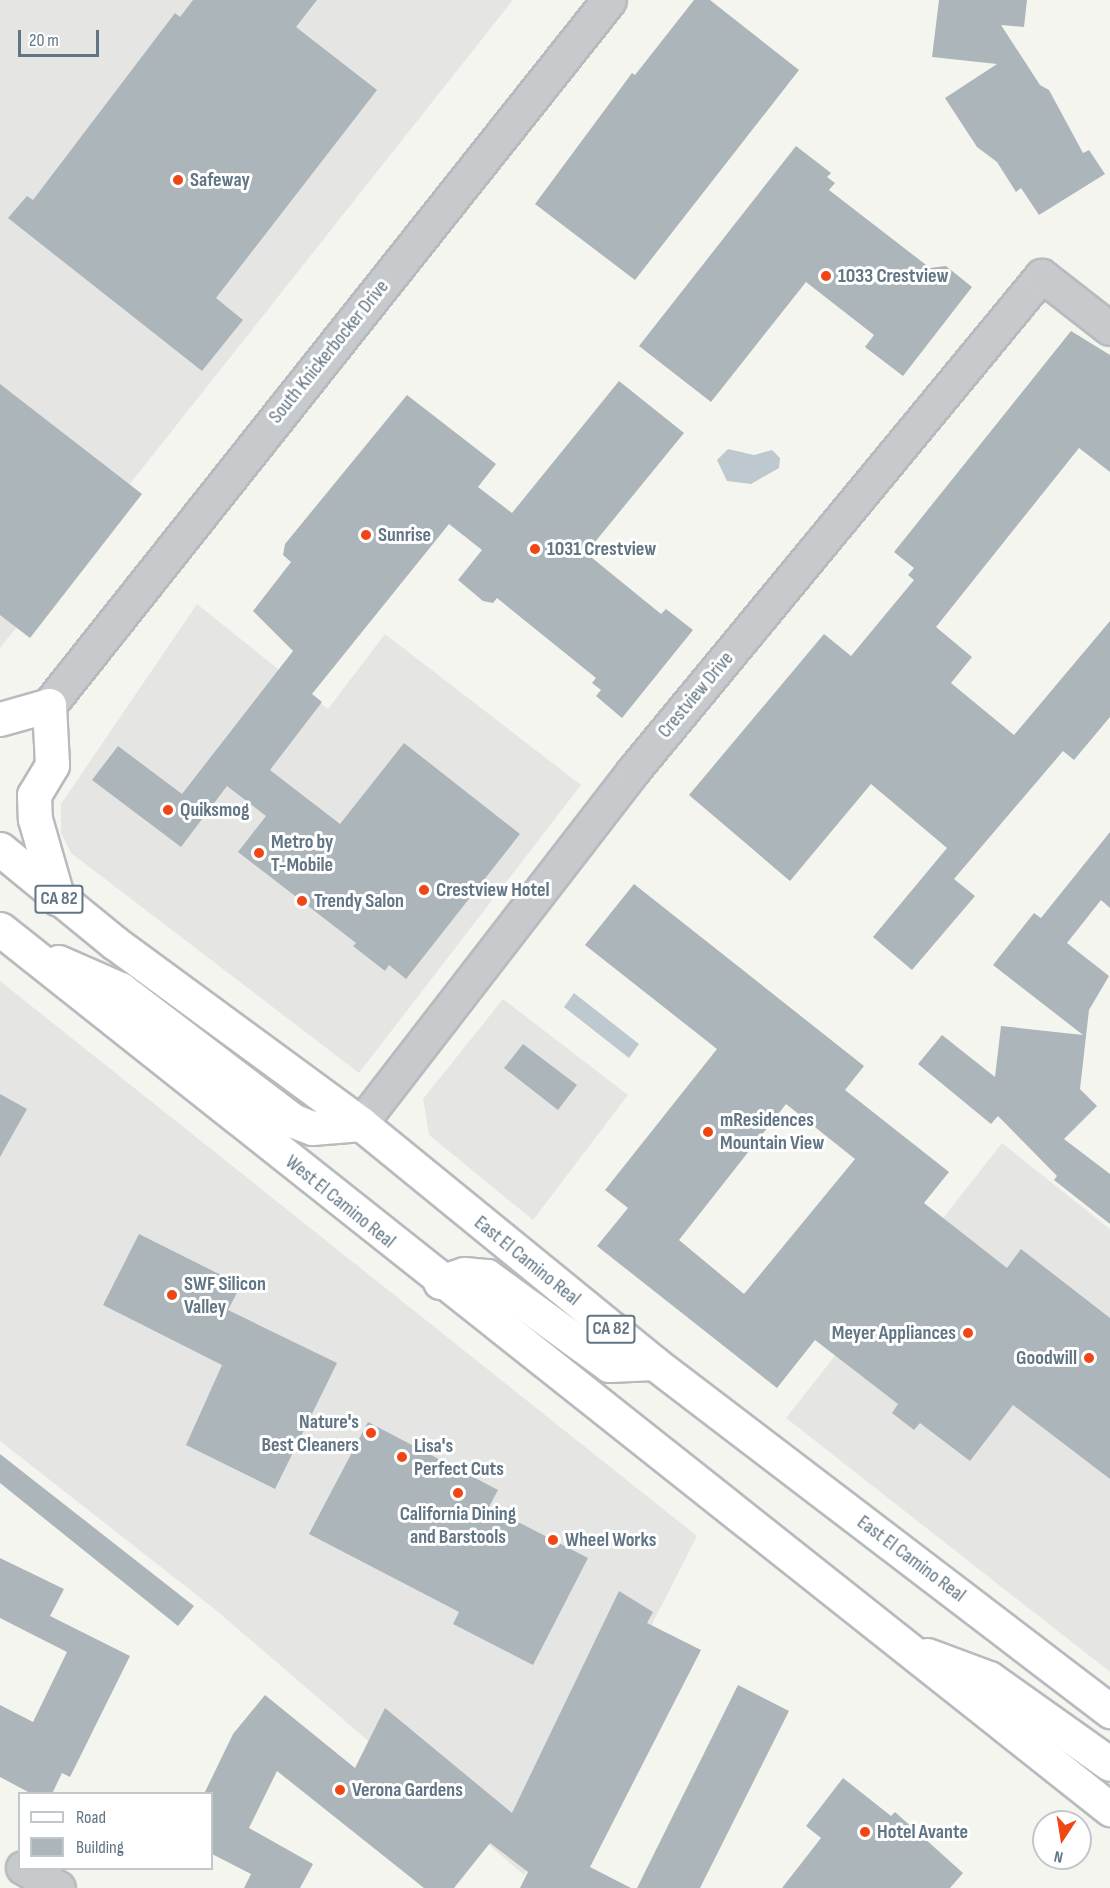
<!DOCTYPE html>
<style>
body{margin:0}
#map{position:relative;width:1110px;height:1888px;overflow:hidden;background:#f5f5f0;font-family:"Sofia Sans Condensed",sans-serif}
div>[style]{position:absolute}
.built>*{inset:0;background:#e5e6e4}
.water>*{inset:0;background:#bdc9ce}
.building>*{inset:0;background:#acb5b9}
.roads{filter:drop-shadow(2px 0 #b7bbbe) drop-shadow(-2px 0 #b7bbbe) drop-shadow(0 2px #b7bbbe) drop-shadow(0 -2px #b7bbbe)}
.minor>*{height:32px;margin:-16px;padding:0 16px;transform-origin:16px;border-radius:16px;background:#c7cacd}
.tertiary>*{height:33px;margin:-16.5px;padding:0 16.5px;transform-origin:16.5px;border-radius:16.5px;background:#c7cacd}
.primary>*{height:33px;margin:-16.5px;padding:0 16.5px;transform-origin:16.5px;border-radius:16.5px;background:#fff}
.dots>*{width:16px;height:16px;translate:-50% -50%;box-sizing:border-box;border:3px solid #fff;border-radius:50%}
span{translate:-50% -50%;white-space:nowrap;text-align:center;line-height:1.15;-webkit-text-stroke:6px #fff;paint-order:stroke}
.shield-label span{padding:2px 4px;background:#fff;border:2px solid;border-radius:4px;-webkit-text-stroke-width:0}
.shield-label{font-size:18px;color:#617584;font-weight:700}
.poi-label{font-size:20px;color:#617584;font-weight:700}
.left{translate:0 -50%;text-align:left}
.right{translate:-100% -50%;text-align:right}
.street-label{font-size:20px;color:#617584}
.legend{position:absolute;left:18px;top:1792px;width:195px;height:78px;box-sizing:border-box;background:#fff;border:2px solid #c0c8ce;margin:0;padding:8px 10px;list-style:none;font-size:18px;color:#617584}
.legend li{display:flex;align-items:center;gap:12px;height:30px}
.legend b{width:30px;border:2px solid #c0c8ce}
.north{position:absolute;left:1032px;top:1810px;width:60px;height:60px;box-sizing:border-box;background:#fff;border:2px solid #c0c8ce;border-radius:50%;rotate:192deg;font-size:16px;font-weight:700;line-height:24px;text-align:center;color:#617584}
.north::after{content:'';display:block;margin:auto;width:21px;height:27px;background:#f04515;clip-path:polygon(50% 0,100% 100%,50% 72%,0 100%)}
.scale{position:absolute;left:18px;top:30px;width:81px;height:27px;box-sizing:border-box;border:3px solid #617584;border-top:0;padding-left:8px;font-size:18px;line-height:21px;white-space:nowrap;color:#617584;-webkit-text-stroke:4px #fff;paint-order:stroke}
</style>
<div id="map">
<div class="built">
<i style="clip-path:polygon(0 0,513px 0,0 648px)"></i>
<i style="clip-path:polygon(197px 604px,328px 709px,385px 634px,581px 785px,359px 1073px,71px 853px,61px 833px,61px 804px)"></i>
<i style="clip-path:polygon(0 981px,697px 1536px,524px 1875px,217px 1611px,0 1441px)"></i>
<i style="clip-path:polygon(503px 999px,628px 1095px,533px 1220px,429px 1135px,423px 1099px)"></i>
<i style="clip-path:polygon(1002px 1143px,1110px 1229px,1110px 1672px,786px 1418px)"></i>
</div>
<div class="water">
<i style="clip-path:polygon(728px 449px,754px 455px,772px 450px,780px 458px,779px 468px,751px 484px,727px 481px,717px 460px)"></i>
<i style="clip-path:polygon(574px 993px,639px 1044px,629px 1058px,564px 1007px)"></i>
</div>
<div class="building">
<i style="clip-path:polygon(193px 0,317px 0,296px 27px,377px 90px,216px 298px,243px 320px,202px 371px,8px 218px,27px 196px,33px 200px,175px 13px,180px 17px)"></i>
<i style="clip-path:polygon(694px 0,710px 0,799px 70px,635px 280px,535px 204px,632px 73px,635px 75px)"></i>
<i style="clip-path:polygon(939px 0,1027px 0,1024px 27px,1001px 25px,1040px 85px,1049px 90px,1083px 153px,1089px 150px,1105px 174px,1039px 215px,1021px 188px,1016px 192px,997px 162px,977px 147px,945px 98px,997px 64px,932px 57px)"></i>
<i style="clip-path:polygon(796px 146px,831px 173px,827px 177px,835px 183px,829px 190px,930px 268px,946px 266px,972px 287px,903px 376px,865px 347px,874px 335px,806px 282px,711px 402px,639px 346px)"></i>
<i style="clip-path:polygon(1071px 331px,1110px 355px,1110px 472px,1079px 448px,936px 627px,972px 657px,951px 683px,1014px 735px,1110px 621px,1110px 717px,1074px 760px,1063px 751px,954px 879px,975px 896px,912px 970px,873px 937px,947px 848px,871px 784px,790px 881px,689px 795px,824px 634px,851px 656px,914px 580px,908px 575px,914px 568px,894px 552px)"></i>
<i style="clip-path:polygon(619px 381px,684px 433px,586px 553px,661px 614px,666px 609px,693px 630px,622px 718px,596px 696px,601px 690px,592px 683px,596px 678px,497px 598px,493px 603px,483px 601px,458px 580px,482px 550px,449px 524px,312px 694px,322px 702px,270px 770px,340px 824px,404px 743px,520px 834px,406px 979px,389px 965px,385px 971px,353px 946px,356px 943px,238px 852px,266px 816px,227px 786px,181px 847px,92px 780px,118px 746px,182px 794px,293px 651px,253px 611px,291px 562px,283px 555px,285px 544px,407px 395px,496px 464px,478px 487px,512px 513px)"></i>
<i style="clip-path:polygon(0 384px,142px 494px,30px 638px,0 615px)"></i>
<i style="clip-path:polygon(1110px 832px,1110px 908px,1101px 900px,1067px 943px,1109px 976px,1089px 1010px,1080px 1089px,1097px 1106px,1064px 1139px,1110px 1174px,1110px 1224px,1054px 1180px,1057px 1176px,998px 1116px,991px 1124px,918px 1064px,942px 1035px,995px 1077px,1001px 1026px,1083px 1035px,993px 965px,1034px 913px,1041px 918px)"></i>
<i style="clip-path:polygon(evenodd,634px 884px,864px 1066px,845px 1090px,949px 1172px,924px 1203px,1007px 1268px,1021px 1249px,1110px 1318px,1110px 1479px,1013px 1405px,970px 1461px,920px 1423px,914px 1430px,892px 1413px,898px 1404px,815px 1340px,777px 1388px,597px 1246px,628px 1208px,605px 1190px,717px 1049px,585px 945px,634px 884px,786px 1104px,855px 1159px,744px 1294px,679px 1240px,786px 1104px)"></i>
<i style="clip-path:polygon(523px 1044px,577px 1085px,558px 1110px,504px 1068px)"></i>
<i style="clip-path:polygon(0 1094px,27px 1109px,0 1157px)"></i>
<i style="clip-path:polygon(139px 1234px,241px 1285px,228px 1310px,337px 1363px,275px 1489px,186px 1445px,222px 1365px,103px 1305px)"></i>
<i style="clip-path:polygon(368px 1422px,498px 1490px,489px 1507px,588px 1558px,533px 1665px,453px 1624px,459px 1612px,309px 1534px)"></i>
<i style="clip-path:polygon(0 1454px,194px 1606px,178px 1626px,0 1483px)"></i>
<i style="clip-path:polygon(0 1558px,64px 1589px,50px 1616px,130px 1656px,70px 1777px,62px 1773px,52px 1794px,32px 1794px,0 1777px,0 1705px,33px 1722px,67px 1652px,0 1618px)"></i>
<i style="clip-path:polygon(619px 1591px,653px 1612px,647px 1623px,701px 1650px,590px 1867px,631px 1888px,520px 1888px,528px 1872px,490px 1843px,454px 1888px,424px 1888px,277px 1771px,249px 1828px,313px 1864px,300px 1888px,244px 1888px,251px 1874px,212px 1854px,212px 1794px,204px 1794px,233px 1734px,265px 1695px,355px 1768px,385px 1708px,512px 1813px)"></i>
<i style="clip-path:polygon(738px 1685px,789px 1711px,700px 1888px,637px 1888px)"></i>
<i style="clip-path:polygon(843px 1778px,891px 1816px,895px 1812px,963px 1873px,950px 1888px,782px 1888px,821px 1838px,806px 1826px)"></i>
</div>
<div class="roads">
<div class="minor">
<i style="left:361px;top:1124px;width:445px;rotate:-52.3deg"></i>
<i style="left:633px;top:772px;width:643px;rotate:-50.49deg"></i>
<i style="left:1042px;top:276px;width:86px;rotate:37.9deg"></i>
<i style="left:23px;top:1868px;width:41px;rotate:29.1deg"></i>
</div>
<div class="tertiary">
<i style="left:49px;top:705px;width:900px;rotate:-51.54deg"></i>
</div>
<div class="primary">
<i style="left:0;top:719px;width:51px;rotate:-15.9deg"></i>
<i style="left:49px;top:705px;width:60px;rotate:87.1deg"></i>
<i style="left:52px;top:765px;width:35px;rotate:121deg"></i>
<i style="left:34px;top:795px;width:24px;rotate:88deg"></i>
<i style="left:35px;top:819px;width:83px;rotate:74deg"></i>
<i style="left:0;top:849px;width:149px;rotate:39.3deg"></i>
<i style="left:115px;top:943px;width:305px;rotate:36.3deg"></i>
<i style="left:361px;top:1124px;width:378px;rotate:39.2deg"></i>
<i style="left:654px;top:1363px;width:574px;rotate:37.35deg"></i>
<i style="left:0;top:929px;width:1417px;rotate:38.41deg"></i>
<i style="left:58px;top:962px;width:68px;rotate:23.5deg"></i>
<i style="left:120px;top:989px;width:218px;rotate:37.2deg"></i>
<i style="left:294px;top:1121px;width:19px;rotate:21deg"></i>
<i style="left:312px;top:1128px;width:49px;rotate:-4.7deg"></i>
<i style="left:440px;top:1282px;width:25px;rotate:-18deg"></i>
<i style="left:464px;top:1274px;width:23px;rotate:5deg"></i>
<i style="left:487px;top:1276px;width:151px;rotate:36.1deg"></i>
<i style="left:609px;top:1365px;width:45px;rotate:-2.5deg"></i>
<i style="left:927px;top:1655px;width:66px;rotate:20.4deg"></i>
<i style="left:989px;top:1678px;width:148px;rotate:35.4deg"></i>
</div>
</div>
<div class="dots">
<i style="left:178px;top:180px;background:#f04515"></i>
<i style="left:826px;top:276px;background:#f04515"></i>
<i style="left:366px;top:535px;background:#f04515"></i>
<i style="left:535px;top:549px;background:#f04515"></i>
<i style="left:168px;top:810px;background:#f04515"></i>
<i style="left:259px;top:853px;background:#f04515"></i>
<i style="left:424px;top:890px;background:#f04515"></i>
<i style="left:302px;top:901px;background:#f04515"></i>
<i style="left:708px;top:1132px;background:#f04515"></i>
<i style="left:172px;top:1295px;background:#f04515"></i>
<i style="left:968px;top:1333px;background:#f04515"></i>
<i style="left:1089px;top:1358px;background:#f04515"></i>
<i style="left:371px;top:1433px;background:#f04515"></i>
<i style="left:402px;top:1457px;background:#f04515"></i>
<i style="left:458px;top:1493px;background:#f04515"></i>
<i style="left:553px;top:1540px;background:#f04515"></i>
<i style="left:340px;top:1790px;background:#f04515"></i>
<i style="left:865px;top:1832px;background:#f04515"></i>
</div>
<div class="shield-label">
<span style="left:59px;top:899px">CA 82</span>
<span style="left:611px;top:1329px">CA 82</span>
</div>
<div class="poi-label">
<span class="left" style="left:190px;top:180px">Safeway</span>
<span class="left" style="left:838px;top:276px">1033 Crestview</span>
<span class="left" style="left:378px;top:535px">Sunrise</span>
<span class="left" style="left:547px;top:549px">1031 Crestview</span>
<span class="left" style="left:180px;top:810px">Quiksmog</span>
<span class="left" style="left:271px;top:854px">Metro by<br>T-Mobile</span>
<span class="left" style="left:436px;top:890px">Crestview Hotel</span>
<span class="left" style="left:314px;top:901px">Trendy Salon</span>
<span class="left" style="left:720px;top:1132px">mResidences<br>Mountain View</span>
<span class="left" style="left:184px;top:1296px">SWF Silicon<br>Valley</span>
<span class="right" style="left:956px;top:1333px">Meyer Appliances</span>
<span class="right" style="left:1077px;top:1358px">Goodwill</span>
<span class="right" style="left:359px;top:1434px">Nature's<br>Best Cleaners</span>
<span class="left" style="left:414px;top:1458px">Lisa's<br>Perfect Cuts</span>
<span style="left:458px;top:1526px">California Dining<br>and Barstools</span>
<span class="left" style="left:565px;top:1540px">Wheel Works</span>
<span class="left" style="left:352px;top:1790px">Verona Gardens</span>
<span class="left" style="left:877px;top:1832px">Hotel Avante</span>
</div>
<div class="street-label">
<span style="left:329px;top:352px;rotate:-51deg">South Knickerbocker Drive</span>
<span style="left:696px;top:695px;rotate:-50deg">Crestview Drive</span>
<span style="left:340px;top:1202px;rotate:39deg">West El Camino Real</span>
<span style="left:527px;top:1261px;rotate:39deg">East El Camino Real</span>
<span style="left:911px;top:1559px;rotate:37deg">East El Camino Real</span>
</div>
<ul class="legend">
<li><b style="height:8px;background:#fff"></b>Road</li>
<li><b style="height:16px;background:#acb5b9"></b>Building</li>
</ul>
<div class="north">N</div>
<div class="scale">20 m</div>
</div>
